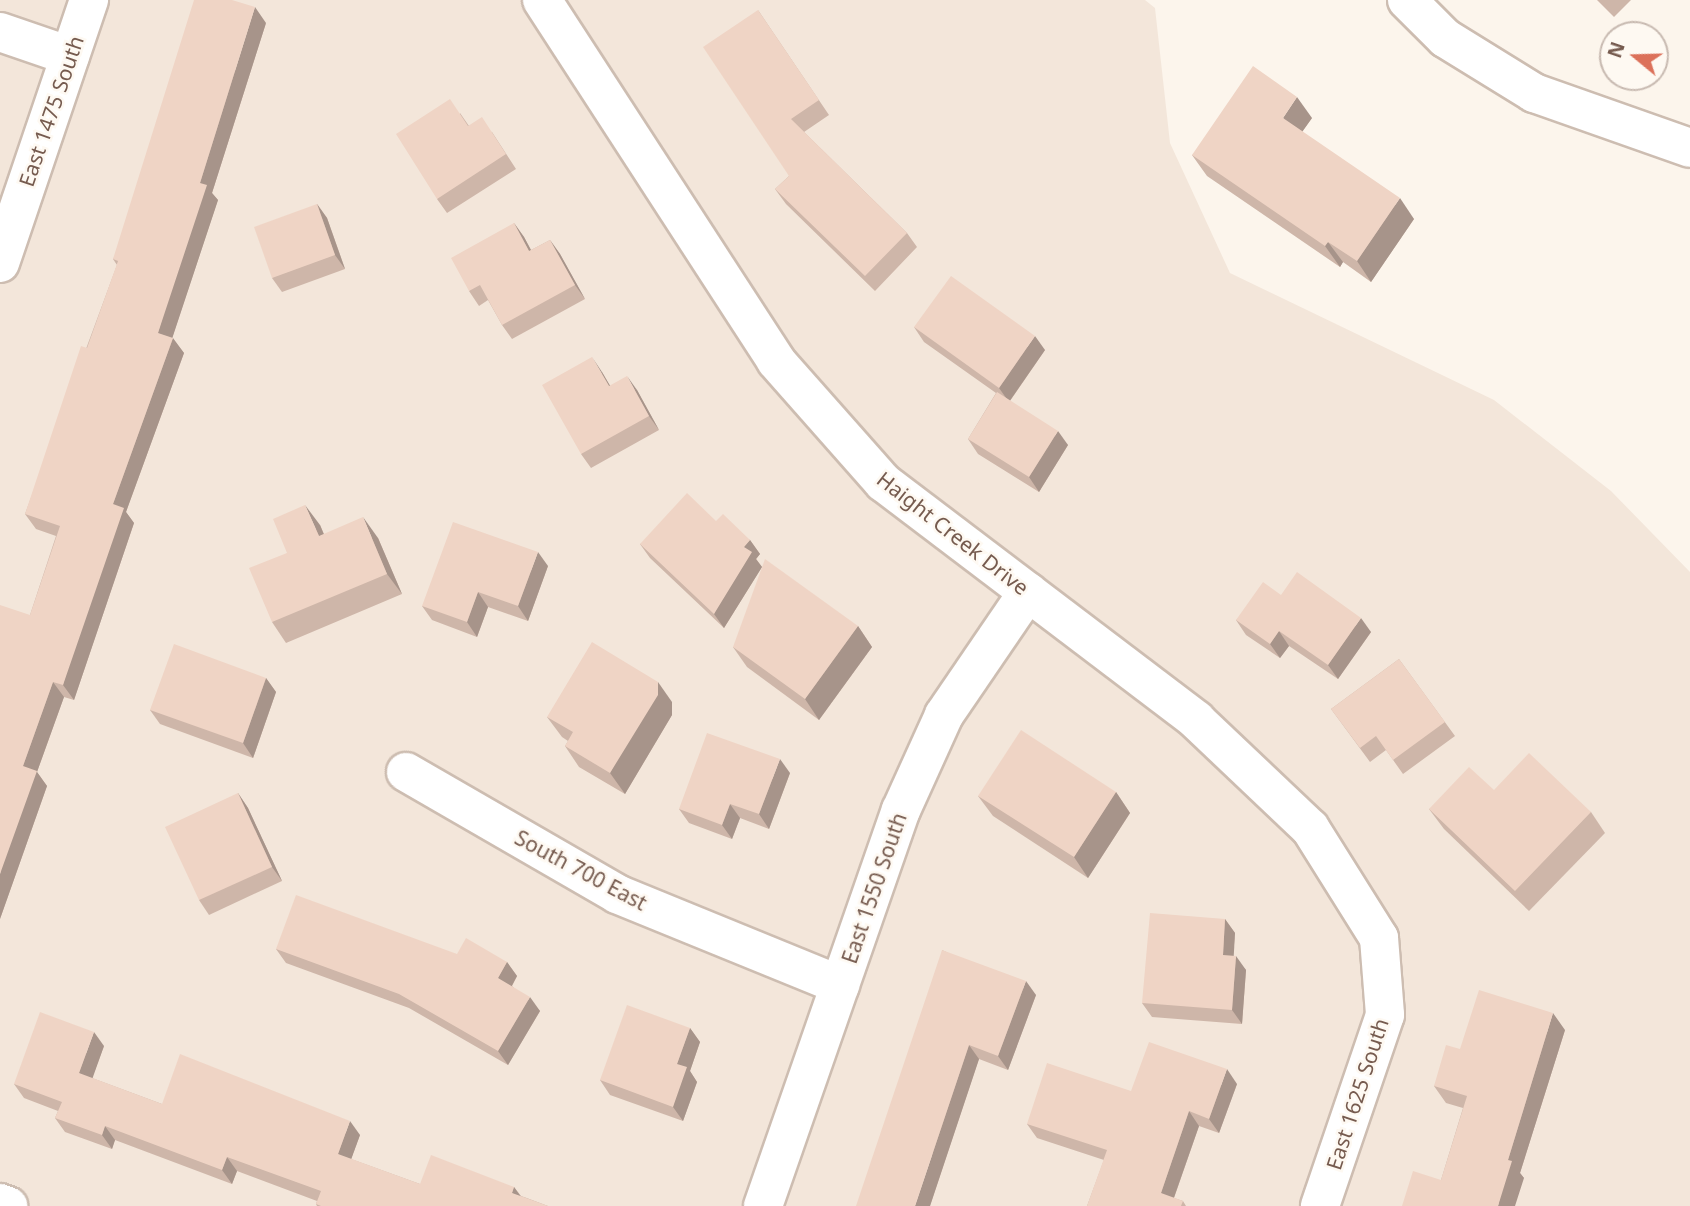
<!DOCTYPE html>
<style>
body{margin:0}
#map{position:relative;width:1690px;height:1206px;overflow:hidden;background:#fcf5ec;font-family:"Noto Sans",sans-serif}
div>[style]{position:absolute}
.residential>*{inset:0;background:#f3e6da}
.roads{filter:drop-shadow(2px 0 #cdbdb1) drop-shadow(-2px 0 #cdbdb1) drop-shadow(0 2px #cdbdb1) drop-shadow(0 -2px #cdbdb1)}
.minor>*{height:38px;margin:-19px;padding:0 19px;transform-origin:19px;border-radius:19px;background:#fff}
.tertiary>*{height:38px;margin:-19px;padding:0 19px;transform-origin:19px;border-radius:19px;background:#fff}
.wall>*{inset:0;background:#ceb6a9}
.shaded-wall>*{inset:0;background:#a7948a}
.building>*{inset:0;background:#efd4c5}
span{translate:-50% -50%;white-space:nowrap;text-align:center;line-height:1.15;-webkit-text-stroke:5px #fef9f2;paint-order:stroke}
.street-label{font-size:21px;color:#765b4f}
.north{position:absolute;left:1599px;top:21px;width:70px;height:70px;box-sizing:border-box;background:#fef9f2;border:2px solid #c8bab1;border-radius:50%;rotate:289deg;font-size:19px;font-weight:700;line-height:28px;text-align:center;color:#765b4f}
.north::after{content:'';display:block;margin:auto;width:24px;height:32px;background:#dc715a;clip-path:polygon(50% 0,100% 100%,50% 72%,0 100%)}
</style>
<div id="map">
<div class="residential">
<i style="clip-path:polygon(0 0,1145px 0,1155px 8px,1170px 143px,1230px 273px,1494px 400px,1611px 491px,1690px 572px,1690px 1206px,0 1206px)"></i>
</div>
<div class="roads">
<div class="minor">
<i style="left:542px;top:0;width:430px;rotate:57deg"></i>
<i style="left:776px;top:361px;width:162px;rotate:48.5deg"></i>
<i style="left:883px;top:482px;width:393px;rotate:37.2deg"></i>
<i style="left:1196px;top:720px;width:157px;rotate:43.5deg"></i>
<i style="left:1310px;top:828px;width:130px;rotate:57.9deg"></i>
<i style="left:1379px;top:938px;width:77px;rotate:85.5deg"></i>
<i style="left:1385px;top:1015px;width:202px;rotate:108.8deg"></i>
<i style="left:0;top:32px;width:74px;rotate:18.9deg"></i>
<i style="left:0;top:263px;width:278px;rotate:-71.3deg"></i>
<i style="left:406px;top:772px;width:244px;rotate:30deg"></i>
<i style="left:617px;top:894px;width:241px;rotate:22.2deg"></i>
<i style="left:0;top:1203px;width:9px;rotate:21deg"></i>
<i style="left:763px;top:1206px;width:419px;rotate:-70.8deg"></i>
<i style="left:901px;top:810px;width:104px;rotate:-65.6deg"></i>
<i style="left:944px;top:715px;width:149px;rotate:-55.7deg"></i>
</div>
<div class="tertiary">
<i style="left:1407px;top:0;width:54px;rotate:45deg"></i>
<i style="left:1445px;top:38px;width:105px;rotate:31.7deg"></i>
<i style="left:1534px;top:93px;width:165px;rotate:19.4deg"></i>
</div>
</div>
<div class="wall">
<i style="clip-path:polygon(1597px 0,1631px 0,1614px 17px)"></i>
<i style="clip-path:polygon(758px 10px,829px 115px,804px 132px,907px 233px,917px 247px,875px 291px,786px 204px,775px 189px,789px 176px)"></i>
<i style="clip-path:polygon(266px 23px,212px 193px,218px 200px,172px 338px,184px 353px,126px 512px,134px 523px,74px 700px,64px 697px,37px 772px,47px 786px,0 919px,30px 615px,56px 536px,36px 529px,25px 514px,117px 265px,113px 259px)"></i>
<i style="clip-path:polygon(460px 113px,469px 126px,492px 132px,516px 169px,447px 213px,437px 199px)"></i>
<i style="clip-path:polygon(1312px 118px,1302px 132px,1414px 219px,1371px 282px,1343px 262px,1340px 267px,1207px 176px,1192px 155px)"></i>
<i style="clip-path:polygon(317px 204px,327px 218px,345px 269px,282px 292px,272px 278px)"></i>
<i style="clip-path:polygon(514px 223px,524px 237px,531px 250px,550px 240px,560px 254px,585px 299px,512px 339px,502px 325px,488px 300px,479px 306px,469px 291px)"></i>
<i style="clip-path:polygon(914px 327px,1045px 350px,1010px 401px,1068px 445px,1039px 492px,978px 454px,968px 439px,996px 393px,924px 342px)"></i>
<i style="clip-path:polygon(602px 372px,610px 386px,637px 390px,659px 430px,591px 468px,581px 454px)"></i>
<i style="clip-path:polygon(716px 521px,750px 540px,760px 554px,756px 559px,762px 567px,724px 628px,650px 558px,640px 544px)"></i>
<i style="clip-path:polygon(320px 525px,324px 534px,378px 538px,402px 594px,286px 643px,272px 622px,287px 553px)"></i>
<i style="clip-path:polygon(548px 566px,528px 621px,488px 607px,477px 637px,432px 620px,422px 606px)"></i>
<i style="clip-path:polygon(1281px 595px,1371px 632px,1338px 679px,1289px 646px,1280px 658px,1246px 635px,1236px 620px)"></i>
<i style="clip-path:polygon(858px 626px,872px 647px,819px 720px,747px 667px,733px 647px)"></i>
<i style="clip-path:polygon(1399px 659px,1455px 736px,1403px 774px,1386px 750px,1370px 762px,1331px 709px)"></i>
<i style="clip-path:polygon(266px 678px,276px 692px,253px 758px,160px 724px,150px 710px)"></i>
<i style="clip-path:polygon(672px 702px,672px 715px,625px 794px,579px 767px,565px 746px,568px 741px,562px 737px,547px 717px)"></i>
<i style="clip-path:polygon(790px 773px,769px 829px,740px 818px,732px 839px,689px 823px,679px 809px)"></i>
<i style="clip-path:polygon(1494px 790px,1591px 812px,1605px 833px,1529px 911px,1444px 829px,1429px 809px)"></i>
<i style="clip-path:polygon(1116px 792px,1130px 813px,1088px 878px,993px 816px,978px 796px)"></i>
<i style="clip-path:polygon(238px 793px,248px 808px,282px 881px,209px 915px,199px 900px)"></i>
<i style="clip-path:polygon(1225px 919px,1235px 933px,1233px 956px,1246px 970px,1242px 1024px,1152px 1017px,1142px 1003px)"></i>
<i style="clip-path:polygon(276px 949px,457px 954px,507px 962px,517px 976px,512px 986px,540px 1011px,508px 1065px,409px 1008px,286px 963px)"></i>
<i style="clip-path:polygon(942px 950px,1036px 995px,1008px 1070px,979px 1059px,930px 1206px)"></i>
<i style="clip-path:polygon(690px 1028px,700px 1042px,690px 1071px,697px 1082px,683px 1121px,610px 1095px,600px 1080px)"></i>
<i style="clip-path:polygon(1565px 1030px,1520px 1173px,1524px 1178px,1441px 1180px,1463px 1108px,1446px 1103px,1434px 1086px,1460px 1049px)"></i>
<i style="clip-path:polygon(104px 1046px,92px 1078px,162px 1104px,360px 1135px,351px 1159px,420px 1184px,514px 1187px,521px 1196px,548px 1206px,317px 1206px,316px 1204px,317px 1201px,237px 1171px,232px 1184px,115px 1140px,112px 1149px,65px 1132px,55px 1118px,58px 1111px,24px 1098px,14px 1084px)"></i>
<i style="clip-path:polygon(1237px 1084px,1219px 1133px,1199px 1126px,1174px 1198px,1183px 1201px,1186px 1206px,1087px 1206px,1104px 1160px,1037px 1138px,1027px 1124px,1131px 1091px)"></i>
</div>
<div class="shaded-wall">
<i style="clip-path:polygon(255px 7px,266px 23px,212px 193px,218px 200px,169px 348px,158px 333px,200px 183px)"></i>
<i style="clip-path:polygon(1297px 97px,1312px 118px,1297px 139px,1283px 118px)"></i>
<i style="clip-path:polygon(1400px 198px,1414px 219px,1371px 282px,1357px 261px)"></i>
<i style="clip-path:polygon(317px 204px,327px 218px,345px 269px,335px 255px)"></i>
<i style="clip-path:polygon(514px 223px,524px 237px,539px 265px,529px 251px)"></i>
<i style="clip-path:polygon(550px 240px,560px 254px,585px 299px,575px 285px)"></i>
<i style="clip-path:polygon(1328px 242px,1343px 262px,1340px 267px,1325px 246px)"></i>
<i style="clip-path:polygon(1035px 336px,1045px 350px,1009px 402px,999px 388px)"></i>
<i style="clip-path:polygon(173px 338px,184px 353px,126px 512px,134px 523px,74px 700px,63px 685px,113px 504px)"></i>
<i style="clip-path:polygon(592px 357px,602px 372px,619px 401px,609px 386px)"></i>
<i style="clip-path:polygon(627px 376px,637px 390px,659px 430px,649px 416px)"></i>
<i style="clip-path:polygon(1058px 431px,1068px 445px,1039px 492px,1029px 477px)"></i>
<i style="clip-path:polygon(305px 505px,320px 525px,333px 557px,319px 536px)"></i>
<i style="clip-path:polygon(363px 517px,378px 538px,402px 594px,387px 574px)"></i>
<i style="clip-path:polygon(750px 540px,760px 554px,756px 559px,762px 567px,724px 628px,714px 614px,744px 547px)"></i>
<i style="clip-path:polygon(538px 552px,548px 566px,528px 621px,518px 606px)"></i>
<i style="clip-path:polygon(478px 592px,488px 607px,477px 637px,467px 622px)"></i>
<i style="clip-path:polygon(1361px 618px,1371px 632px,1338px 679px,1328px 665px)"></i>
<i style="clip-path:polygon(858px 626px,872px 647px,819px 720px,805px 699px)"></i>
<i style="clip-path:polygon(1279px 631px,1289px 646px,1280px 658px,1270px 644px)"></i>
<i style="clip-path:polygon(266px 678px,276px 692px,253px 758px,243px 743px)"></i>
<i style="clip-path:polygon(53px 682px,64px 697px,37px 772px,47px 786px,0 919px,0 874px,23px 766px)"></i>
<i style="clip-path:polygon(658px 682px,672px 702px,672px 715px,625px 794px,610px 773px)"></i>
<i style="clip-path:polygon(780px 759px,790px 773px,769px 829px,759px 814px)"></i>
<i style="clip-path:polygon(1116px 792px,1130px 813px,1088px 878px,1074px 857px)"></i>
<i style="clip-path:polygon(238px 793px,248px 808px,282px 881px,272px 867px)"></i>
<i style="clip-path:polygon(730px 804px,740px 818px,732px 839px,722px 825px)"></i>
<i style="clip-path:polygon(1225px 919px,1235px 933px,1233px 969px,1223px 955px)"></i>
<i style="clip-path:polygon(1236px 956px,1246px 970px,1242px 1024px,1232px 1010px)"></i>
<i style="clip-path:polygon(507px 962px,517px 976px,508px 993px,498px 978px)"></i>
<i style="clip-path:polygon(1026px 981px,1036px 995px,1008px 1070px,998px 1056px)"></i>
<i style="clip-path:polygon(530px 997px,540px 1011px,508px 1065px,498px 1051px)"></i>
<i style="clip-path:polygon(1553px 1013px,1565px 1030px,1520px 1173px,1524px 1178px,1515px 1206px,1498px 1206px,1508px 1160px)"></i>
<i style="clip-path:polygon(690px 1028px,700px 1042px,690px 1071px,697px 1082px,683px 1121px,673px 1107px,677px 1064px)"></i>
<i style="clip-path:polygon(94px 1032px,104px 1046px,89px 1088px,79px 1073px)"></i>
<i style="clip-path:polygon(969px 1045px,979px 1059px,930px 1206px,915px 1206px)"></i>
<i style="clip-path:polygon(1227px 1069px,1237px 1084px,1219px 1133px,1209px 1119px)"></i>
<i style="clip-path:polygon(1189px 1111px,1199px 1126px,1171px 1206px,1161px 1193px)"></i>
<i style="clip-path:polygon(350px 1121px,360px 1135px,348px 1168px,338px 1154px)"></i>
<i style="clip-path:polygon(105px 1126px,115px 1140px,112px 1149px,102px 1135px)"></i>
<i style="clip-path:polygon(227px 1157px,237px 1171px,232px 1184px,222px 1170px)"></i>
<i style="clip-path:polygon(514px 1187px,524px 1201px,512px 1193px)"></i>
</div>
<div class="building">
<i style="clip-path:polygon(194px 0,232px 0,255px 7px,200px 183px,207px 185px,158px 333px,173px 338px,113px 504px,124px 508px,63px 685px,53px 682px,23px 766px,37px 771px,0 874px,0 605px,30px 615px,60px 526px,25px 514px,81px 346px,87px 348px,118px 261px,113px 259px)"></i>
<i style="clip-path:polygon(758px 10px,819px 100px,791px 119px,907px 233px,865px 276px,775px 189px,789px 176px,703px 47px)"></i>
<i style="clip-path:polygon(1253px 66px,1297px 97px,1283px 118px,1400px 198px,1357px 261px,1328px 242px,1325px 246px,1192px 155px)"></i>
<i style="clip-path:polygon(450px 99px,468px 126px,482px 117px,506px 154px,437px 199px,396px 134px)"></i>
<i style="clip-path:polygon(317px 204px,335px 255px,272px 278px,254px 227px)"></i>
<i style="clip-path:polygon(514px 223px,529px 251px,550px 240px,575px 285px,502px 325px,480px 285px,469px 291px,451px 258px)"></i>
<i style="clip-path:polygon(951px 276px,1035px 336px,999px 388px,914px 327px)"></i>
<i style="clip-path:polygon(592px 357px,609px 386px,627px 376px,649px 416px,581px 454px,542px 385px)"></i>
<i style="clip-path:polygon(997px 392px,1058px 431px,1029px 477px,968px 439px)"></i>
<i style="clip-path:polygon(687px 493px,716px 521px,723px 514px,750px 540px,744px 547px,752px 552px,714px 614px,640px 544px)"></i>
<i style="clip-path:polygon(305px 505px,319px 536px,363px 517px,387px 574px,272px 622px,249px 568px,287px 553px,273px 519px)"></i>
<i style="clip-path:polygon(453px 522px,538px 552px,518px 606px,478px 592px,467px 622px,422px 606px)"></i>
<i style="clip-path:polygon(765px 559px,858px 626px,805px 699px,733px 647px)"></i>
<i style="clip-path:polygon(1297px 572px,1361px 618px,1328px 665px,1279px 631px,1270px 644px,1236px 620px,1263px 582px,1281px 595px)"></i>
<i style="clip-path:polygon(592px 642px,658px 682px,658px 695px,610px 773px,565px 746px,573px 732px,547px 717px)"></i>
<i style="clip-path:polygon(174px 644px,266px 678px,243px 743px,150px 710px)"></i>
<i style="clip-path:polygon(1399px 659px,1445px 722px,1393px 760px,1376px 736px,1360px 748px,1331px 709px)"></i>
<i style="clip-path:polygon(1021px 730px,1116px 792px,1074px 857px,978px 796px)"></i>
<i style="clip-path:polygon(707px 733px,780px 759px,759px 814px,730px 804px,722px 825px,679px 809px)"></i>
<i style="clip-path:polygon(1529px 753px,1591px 812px,1515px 891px,1429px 809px,1469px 767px,1494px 790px)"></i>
<i style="clip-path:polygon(238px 793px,272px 867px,199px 900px,165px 827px)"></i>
<i style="clip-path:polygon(296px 895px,457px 954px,466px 938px,507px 962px,498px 978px,530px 997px,498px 1051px,399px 994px,276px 949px)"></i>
<i style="clip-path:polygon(1150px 913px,1225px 919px,1223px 955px,1236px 956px,1232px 1010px,1142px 1003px)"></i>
<i style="clip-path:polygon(942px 950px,1026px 981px,998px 1056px,969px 1045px,915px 1206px,856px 1206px)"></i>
<i style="clip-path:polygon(1479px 990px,1553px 1013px,1508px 1160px,1512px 1161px,1498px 1206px,1402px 1206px,1413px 1171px,1441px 1180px,1467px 1096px,1434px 1086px,1446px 1045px,1460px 1049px)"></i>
<i style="clip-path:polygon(627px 1005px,690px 1028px,677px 1064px,687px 1067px,673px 1107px,600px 1080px)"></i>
<i style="clip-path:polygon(40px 1012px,94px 1032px,79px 1073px,162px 1104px,180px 1054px,350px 1121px,338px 1154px,420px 1184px,431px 1155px,514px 1187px,512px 1193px,548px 1206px,321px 1206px,316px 1204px,321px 1191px,227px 1157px,222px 1170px,105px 1126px,102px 1135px,55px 1118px,62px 1102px,14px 1084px)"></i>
<i style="clip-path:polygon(1149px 1042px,1227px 1069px,1209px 1119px,1189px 1111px,1161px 1193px,1183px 1201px,1181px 1206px,1087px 1206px,1107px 1150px,1027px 1124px,1047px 1063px,1131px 1091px)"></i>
</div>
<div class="street-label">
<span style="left:51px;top:111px;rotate:-71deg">East 1475 South</span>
<span style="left:953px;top:533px;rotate:38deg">Haight Creek Drive</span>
<span style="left:581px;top:870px;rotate:28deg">South 700 East</span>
<span style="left:874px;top:888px;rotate:-71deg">East 1550 South</span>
<span style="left:1357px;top:1094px;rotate:-72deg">East 1625 South</span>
</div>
<div class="north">N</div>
</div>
